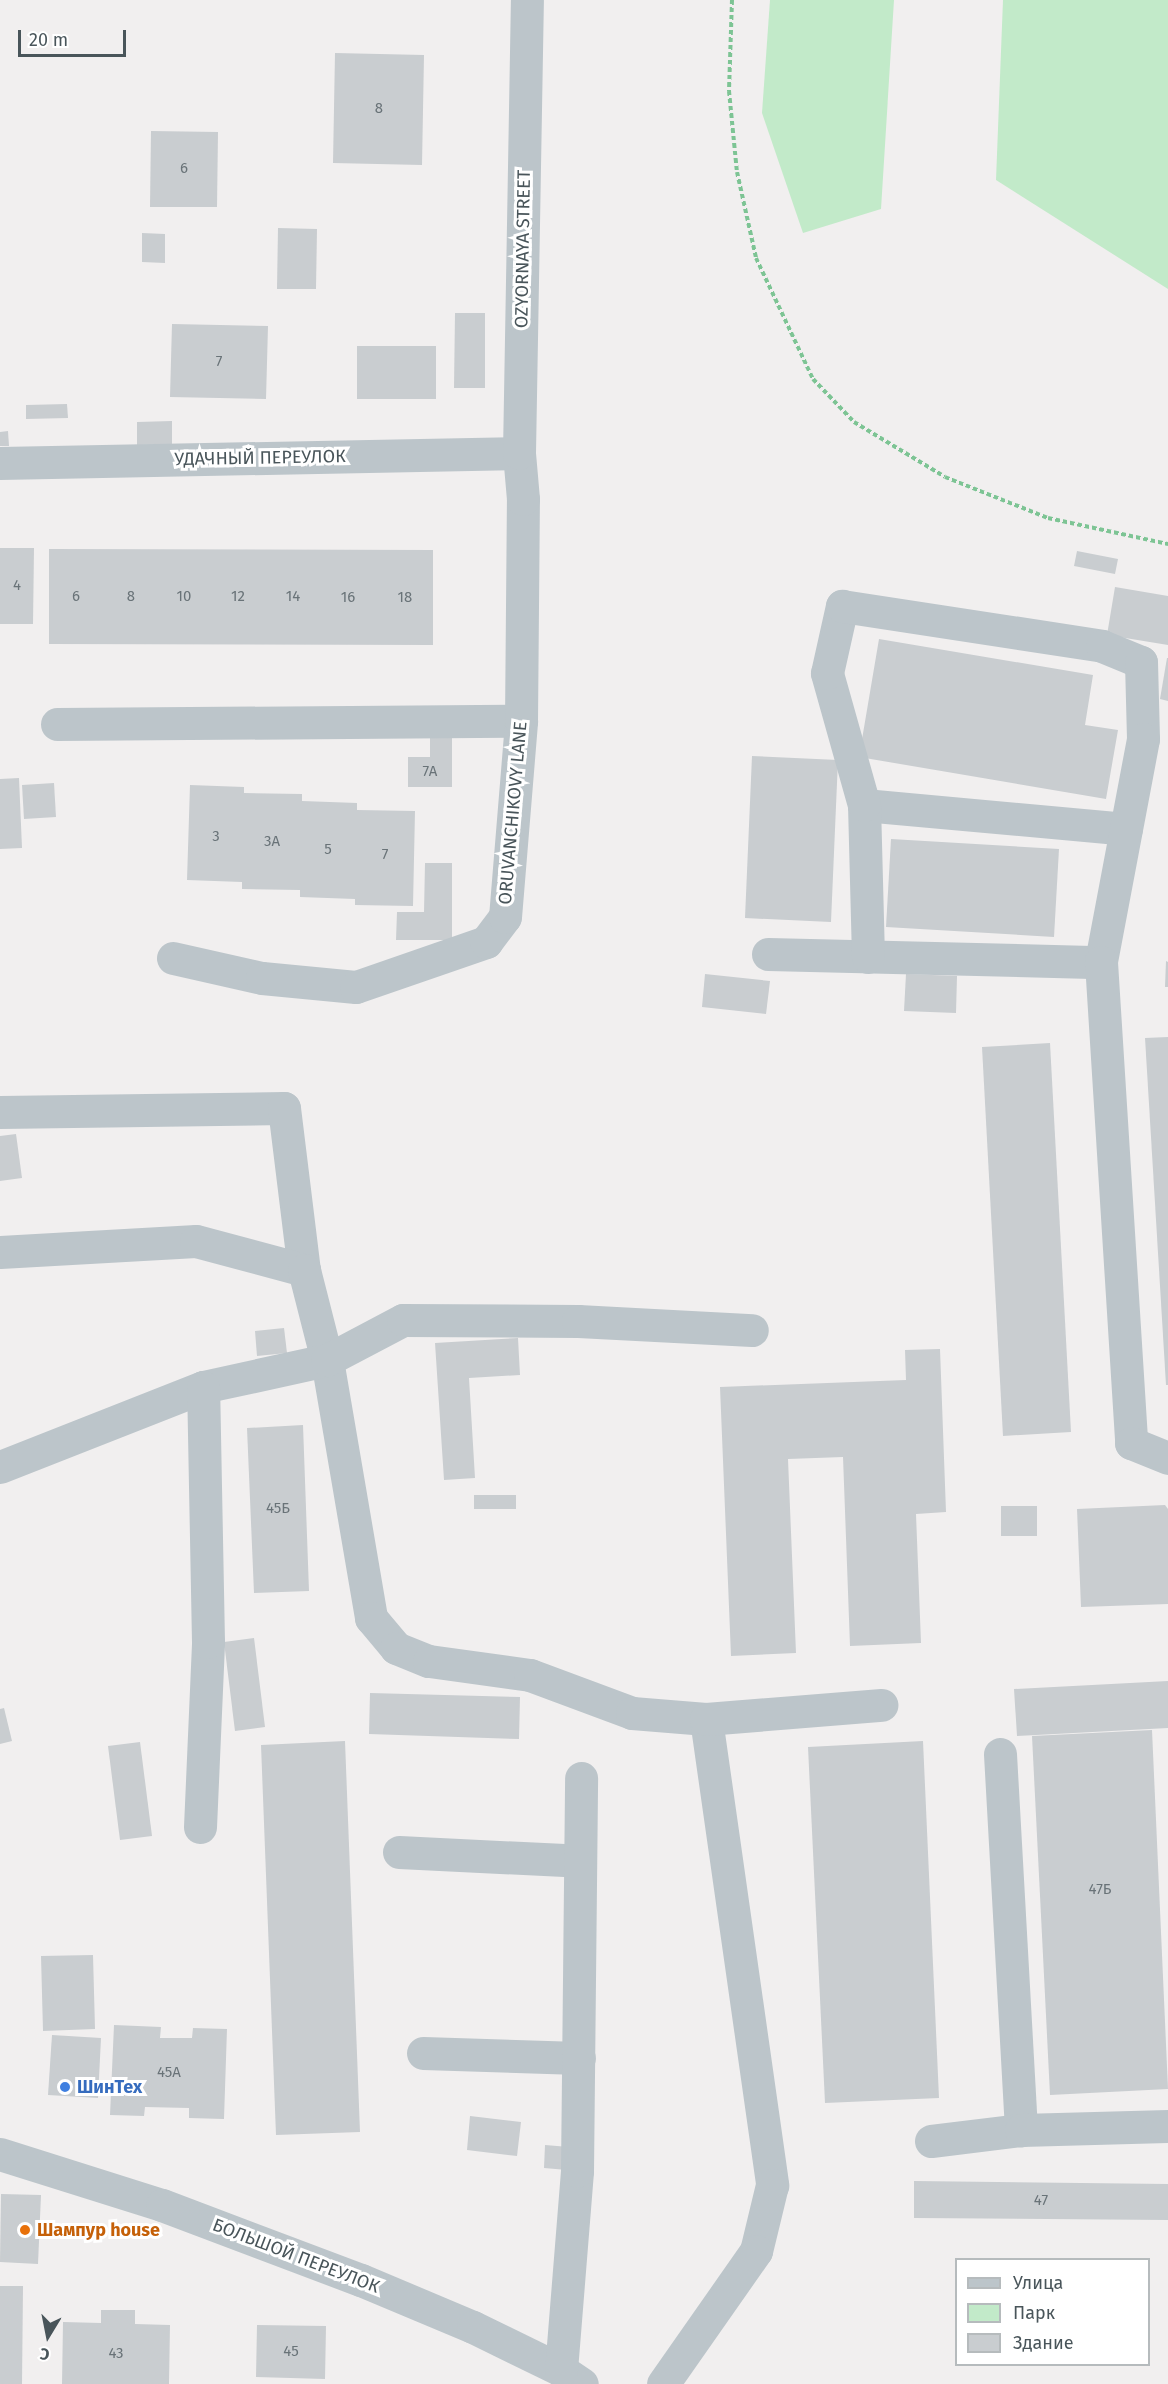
<!DOCTYPE html>
<meta charset="utf-8">
<style>
body{margin:0}
#map{position:relative;width:1168px;height:2384px;overflow:hidden;background:#f1efef;font-family:"Fira Sans",sans-serif}
div>[style]{position:absolute}
.green>*{inset:0;background:#c2eac9}
.building>*{inset:0;background:#c9cdd0}
.path>*{height:4px;margin-top:-2px;transform-origin:0;background:repeating-linear-gradient(90deg,#7dc494 0 4.5px,transparent 0 7.5px)}
.minor>*{height:33px;margin:-16.5px;padding:0 16.5px;transform-origin:16.5px;border-radius:16.5px;background:#bcc5ca}
.dots>*{width:16px;height:16px;translate:-50% -50%;box-sizing:border-box;border:3px solid #fff;border-radius:50%}
span{translate:-50% -50%;white-space:nowrap;text-align:center;line-height:1.15;-webkit-text-stroke:6px #fff;paint-order:stroke}
.number-label{font-size:15px;color:#697378}
.number-label span{-webkit-text-stroke-width:0}
.street-label{font-size:18px;color:#49555a}
.shop-label{font-size:18px;color:#366cbe;font-weight:700}
.left{translate:0 -50%;text-align:left}
.food-label{font-size:18px;color:#c56008;font-weight:700}
.legend{position:absolute;left:955px;top:2258px;width:195px;height:108px;box-sizing:border-box;background:#fff;border:2px solid #b6bbbd;margin:0;padding:8px 10px;list-style:none;font-size:18px;color:#49555a}
.legend li{display:flex;align-items:center;gap:12px;height:30px}
.legend b{width:30px;border:2px solid #b6bbbd}
.north{position:absolute;left:18px;top:2306px;width:60px;height:60px;-webkit-text-stroke:4px #fff;paint-order:stroke;rotate:190deg;font-size:16px;font-weight:700;line-height:24px;text-align:center;color:#49555a}
.north::after{content:'';display:block;margin:auto;width:21px;height:27px;background:#49555a;clip-path:polygon(50% 0,100% 100%,50% 72%,0 100%)}
.scale{position:absolute;left:18px;top:30px;width:108px;height:27px;box-sizing:border-box;border:3px solid #49555a;border-top:0;padding-left:8px;font-size:18px;line-height:21px;white-space:nowrap;color:#49555a;-webkit-text-stroke:4px #fff;paint-order:stroke}
</style>
<div id="map">
<div class="green">
<i style="clip-path:polygon(770px 0,894px 0,881px 209px,803px 233px,762px 113px)"></i>
<i style="clip-path:polygon(1003px 0,1168px 0,1168px 289px,996px 180px)"></i>
</div>
<div class="building">
<i style="clip-path:polygon(335px 53px,424px 55px,422px 165px,333px 163px)"></i>
<i style="clip-path:polygon(151px 131px,218px 132px,217px 207px,150px 207px)"></i>
<i style="clip-path:polygon(278px 228px,317px 229px,316px 289px,277px 289px)"></i>
<i style="clip-path:polygon(142px 233px,165px 234px,165px 263px,142px 262px)"></i>
<i style="clip-path:polygon(455px 313px,485px 313px,485px 388px,454px 388px)"></i>
<i style="clip-path:polygon(172px 324px,268px 326px,266px 399px,170px 397px)"></i>
<i style="clip-path:polygon(357px 346px,436px 346px,436px 399px,357px 399px)"></i>
<i style="clip-path:polygon(67px 404px,68px 418px,26px 419px,26px 405px)"></i>
<i style="clip-path:polygon(172px 421px,172px 444px,137px 445px,137px 422px)"></i>
<i style="clip-path:polygon(8px 431px,9px 446px,0 446px,0 432px)"></i>
<i style="clip-path:polygon(0 548px,34px 548px,33px 624px,0 624px)"></i>
<i style="clip-path:polygon(49px 549px,433px 550px,433px 645px,49px 644px)"></i>
<i style="clip-path:polygon(1077px 551px,1118px 559px,1115px 574px,1074px 566px)"></i>
<i style="clip-path:polygon(1115px 587px,1168px 596px,1168px 645px,1107px 635px)"></i>
<i style="clip-path:polygon(879px 639px,1093px 675px,1085px 725px,1118px 730px,1106px 799px,859px 757px)"></i>
<i style="clip-path:polygon(1167px 658px,1168px 658px,1168px 701px,1160px 699px)"></i>
<i style="clip-path:polygon(430px 733px,452px 733px,452px 787px,408px 787px,408px 757px,430px 757px)"></i>
<i style="clip-path:polygon(752px 756px,838px 760px,831px 922px,745px 918px)"></i>
<i style="clip-path:polygon(19px 778px,22px 848px,0 849px,0 779px)"></i>
<i style="clip-path:polygon(54px 783px,56px 817px,24px 819px,22px 785px)"></i>
<i style="clip-path:polygon(190px 785px,244px 787px,244px 793px,302px 794px,302px 801px,357px 803px,357px 810px,415px 811px,413px 906px,355px 905px,355px 899px,300px 897px,300px 890px,242px 889px,242px 882px,187px 880px)"></i>
<i style="clip-path:polygon(891px 839px,1059px 849px,1054px 937px,886px 927px)"></i>
<i style="clip-path:polygon(425px 863px,452px 863px,452px 940px,396px 940px,397px 912px,424px 912px)"></i>
<i style="clip-path:polygon(1166px 961px,1168px 962px,1168px 987px,1165px 987px)"></i>
<i style="clip-path:polygon(705px 974px,770px 981px,766px 1014px,702px 1007px)"></i>
<i style="clip-path:polygon(906px 974px,957px 976px,956px 1013px,904px 1011px)"></i>
<i style="clip-path:polygon(1168px 1037px,1168px 1385px,1166px 1385px,1145px 1038px)"></i>
<i style="clip-path:polygon(1050px 1043px,1071px 1432px,1003px 1436px,982px 1047px)"></i>
<i style="clip-path:polygon(16px 1134px,22px 1178px,0 1181px,0 1136px)"></i>
<i style="clip-path:polygon(284px 1328px,287px 1353px,257px 1356px,255px 1331px)"></i>
<i style="clip-path:polygon(518px 1338px,520px 1375px,469px 1378px,475px 1478px,444px 1480px,435px 1343px)"></i>
<i style="clip-path:polygon(940px 1349px,946px 1512px,916px 1514px,921px 1643px,850px 1646px,843px 1457px,788px 1459px,796px 1653px,731px 1656px,720px 1387px,906px 1380px,905px 1350px)"></i>
<i style="clip-path:polygon(303px 1425px,309px 1591px,254px 1593px,247px 1428px)"></i>
<i style="clip-path:polygon(474px 1495px,516px 1495px,516px 1509px,474px 1509px)"></i>
<i style="clip-path:polygon(1165px 1505px,1168px 1509px,1168px 1604px,1081px 1607px,1077px 1509px)"></i>
<i style="clip-path:polygon(1001px 1506px,1037px 1506px,1037px 1536px,1001px 1536px)"></i>
<i style="clip-path:polygon(254px 1638px,265px 1727px,235px 1731px,224px 1642px)"></i>
<i style="clip-path:polygon(1168px 1681px,1168px 1728px,1017px 1736px,1014px 1689px)"></i>
<i style="clip-path:polygon(370px 1693px,520px 1697px,519px 1739px,369px 1734px)"></i>
<i style="clip-path:polygon(4px 1708px,12px 1741px,0 1744px,0 1709px)"></i>
<i style="clip-path:polygon(1152px 1730px,1168px 2089px,1050px 2095px,1032px 1736px)"></i>
<i style="clip-path:polygon(345px 1741px,360px 2132px,276px 2135px,261px 1745px)"></i>
<i style="clip-path:polygon(923px 1741px,939px 2098px,825px 2103px,808px 1747px)"></i>
<i style="clip-path:polygon(140px 1742px,152px 1836px,120px 1840px,108px 1746px)"></i>
<i style="clip-path:polygon(93px 1955px,95px 2029px,43px 2031px,41px 1956px)"></i>
<i style="clip-path:polygon(114px 2025px,161px 2027px,160px 2038px,192px 2038px,193px 2028px,227px 2029px,224px 2119px,189px 2118px,189px 2108px,145px 2107px,144px 2116px,110px 2115px)"></i>
<i style="clip-path:polygon(52px 2035px,101px 2038px,98px 2098px,48px 2095px)"></i>
<i style="clip-path:polygon(470px 2116px,521px 2122px,517px 2156px,467px 2150px)"></i>
<i style="clip-path:polygon(545px 2145px,569px 2147px,567px 2170px,544px 2168px)"></i>
<i style="clip-path:polygon(914px 2181px,1168px 2184px,1168px 2220px,914px 2218px)"></i>
<i style="clip-path:polygon(1px 2194px,41px 2195px,38px 2264px,0 2262px)"></i>
<i style="clip-path:polygon(0 2286px,23px 2286px,22px 2384px,0 2384px)"></i>
<i style="clip-path:polygon(101px 2310px,135px 2310px,135px 2324px,170px 2325px,169px 2384px,62px 2384px,63px 2322px,101px 2323px)"></i>
<i style="clip-path:polygon(257px 2325px,326px 2326px,325px 2379px,256px 2377px)"></i>
</div>
<div class="path">
<i style="left:732px;top:0;width:91px;rotate:91.9deg"></i>
<i style="left:729px;top:91px;width:81px;rotate:84.4deg"></i>
<i style="left:737px;top:172px;width:88px;rotate:77.5deg"></i>
<i style="left:756px;top:258px;width:134px;rotate:64.8deg"></i>
<i style="left:813px;top:379px;width:59px;rotate:46.4deg"></i>
<i style="left:854px;top:422px;width:106px;rotate:31.1deg"></i>
<i style="left:945px;top:477px;width:111px;rotate:21.7deg"></i>
<i style="left:1048px;top:518px;width:123px;rotate:12.2deg"></i>
</div>
<div class="minor">
<i style="left:0;top:463px;width:519px;rotate:-1.1deg"></i>
<i style="left:57px;top:724px;width:464px;rotate:-0.4deg"></i>
<i style="left:864px;top:805px;width:263px;rotate:5.2deg"></i>
<i style="left:768px;top:954px;width:333px;rotate:1.4deg"></i>
<i style="left:868px;top:957px;width:152px;rotate:-91.5deg"></i>
<i style="left:864px;top:805px;width:137px;rotate:-105.7deg"></i>
<i style="left:827px;top:673px;width:69px;rotate:-77.4deg"></i>
<i style="left:842px;top:606px;width:263px;rotate:8.7deg"></i>
<i style="left:1102px;top:646px;width:42px;rotate:22.3deg"></i>
<i style="left:1141px;top:662px;width:77px;rotate:88.5deg"></i>
<i style="left:1143px;top:739px;width:227px;rotate:100.7deg"></i>
<i style="left:1101px;top:962px;width:482px;rotate:86.4deg"></i>
<i style="left:1131px;top:1443px;width:40px;rotate:22deg"></i>
<i style="left:173px;top:958px;width:91px;rotate:12.7deg"></i>
<i style="left:262px;top:978px;width:94px;rotate:5.5deg"></i>
<i style="left:356px;top:987px;width:138px;rotate:-19.1deg"></i>
<i style="left:486px;top:942px;width:31px;rotate:-53deg"></i>
<i style="left:505px;top:917px;width:197px;rotate:-85.3deg"></i>
<i style="left:521px;top:721px;width:222px;rotate:-89.5deg"></i>
<i style="left:523px;top:499px;width:46px;rotate:-95deg"></i>
<i style="left:519px;top:453px;width:453px;rotate:-89deg"></i>
<i style="left:0;top:1112px;width:284px;rotate:-0.8deg"></i>
<i style="left:284px;top:1108px;width:163px;rotate:83deg"></i>
<i style="left:0;top:1252px;width:196px;rotate:-3.2deg"></i>
<i style="left:196px;top:1241px;width:112px;rotate:15deg"></i>
<i style="left:304px;top:1270px;width:93px;rotate:75.7deg"></i>
<i style="left:327px;top:1360px;width:262px;rotate:80.3deg"></i>
<i style="left:371px;top:1618px;width:39px;rotate:50deg"></i>
<i style="left:396px;top:1648px;width:35px;rotate:22deg"></i>
<i style="left:429px;top:1661px;width:102px;rotate:7.9deg"></i>
<i style="left:530px;top:1675px;width:109px;rotate:20.4deg"></i>
<i style="left:632px;top:1713px;width:74px;rotate:4.6deg"></i>
<i style="left:706px;top:1719px;width:471px;rotate:81.9deg"></i>
<i style="left:772px;top:2185px;width:68px;rotate:103.6deg"></i>
<i style="left:756px;top:2251px;width:162px;rotate:125deg"></i>
<i style="left:0;top:1467px;width:218px;rotate:-21.5deg"></i>
<i style="left:203px;top:1387px;width:127px;rotate:-12.3deg"></i>
<i style="left:327px;top:1360px;width:86px;rotate:-27.8deg"></i>
<i style="left:403px;top:1320px;width:175px;rotate:0.3deg"></i>
<i style="left:578px;top:1321px;width:174px;rotate:3deg"></i>
<i style="left:706px;top:1719px;width:176px;rotate:-4.6deg"></i>
<i style="left:1000px;top:1754px;width:377px;rotate:86.8deg"></i>
<i style="left:200px;top:1827px;width:185px;rotate:-87.5deg"></i>
<i style="left:208px;top:1642px;width:255px;rotate:-91.1deg"></i>
<i style="left:399px;top:1852px;width:181px;rotate:2.8deg"></i>
<i style="left:423px;top:2053px;width:156px;rotate:1.8deg"></i>
<i style="left:931px;top:2141px;width:91px;rotate:-7deg"></i>
<i style="left:1021px;top:2130px;width:147px;rotate:-1.6deg"></i>
<i style="left:0;top:2154px;width:170px;rotate:17.5deg"></i>
<i style="left:162px;top:2205px;width:213px;rotate:20.7deg"></i>
<i style="left:361px;top:2280px;width:121px;rotate:22.8deg"></i>
<i style="left:473px;top:2327px;width:98px;rotate:26deg"></i>
<i style="left:561px;top:2370px;width:25px;rotate:34deg"></i>
<i style="left:561px;top:2370px;width:200px;rotate:-85.4deg"></i>
<i style="left:577px;top:2171px;width:393px;rotate:-89.4deg"></i>
</div>
<div class="dots">
<i style="left:65px;top:2087px;background:#3f7fe0"></i>
<i style="left:25px;top:2230px;background:#e8710a"></i>
</div>
<div class="number-label">
<span style="left:379px;top:109px">8</span>
<span style="left:184px;top:169px">6</span>
<span style="left:219px;top:362px">7</span>
<span style="left:17px;top:586px">4</span>
<span style="left:76px;top:597px">6</span>
<span style="left:131px;top:597px">8</span>
<span style="left:184px;top:597px">10</span>
<span style="left:238px;top:597px">12</span>
<span style="left:293px;top:597px">14</span>
<span style="left:348px;top:598px">16</span>
<span style="left:405px;top:598px">18</span>
<span style="left:430px;top:772px">7А</span>
<span style="left:216px;top:837px">3</span>
<span style="left:272px;top:842px">3А</span>
<span style="left:328px;top:850px">5</span>
<span style="left:385px;top:855px">7</span>
<span style="left:278px;top:1509px">45Б</span>
<span style="left:1100px;top:1890px">47Б</span>
<span style="left:169px;top:2073px">45А</span>
<span style="left:1041px;top:2201px">47</span>
<span style="left:291px;top:2352px">45</span>
<span style="left:116px;top:2354px">43</span>
</div>
<div class="street-label">
<span style="left:523px;top:249px;rotate:-89deg">OZYORNAYA STREET</span>
<span style="left:260px;top:458px;rotate:-1deg">УДАЧНЫЙ ПЕРЕУЛОК</span>
<span style="left:513px;top:813px;rotate:-85deg">ORUVANCHIKOVY LANE</span>
<span style="left:296px;top:2256px;rotate:21deg">БОЛЬШОЙ ПЕРЕУЛОК</span>
</div>
<div class="shop-label">
<span class="left" style="left:77px;top:2087px">ШинТех</span>
</div>
<div class="food-label">
<span class="left" style="left:37px;top:2230px">Шампур house</span>
</div>
<ul class="legend">
<li><b style="height:8px;background:#bcc5ca"></b>Улица</li>
<li><b style="height:16px;background:#c2eac9"></b>Парк</li>
<li><b style="height:16px;background:#c9cdd0"></b>Здание</li>
</ul>
<div class="north">С</div>
<div class="scale">20 m</div>
</div>
